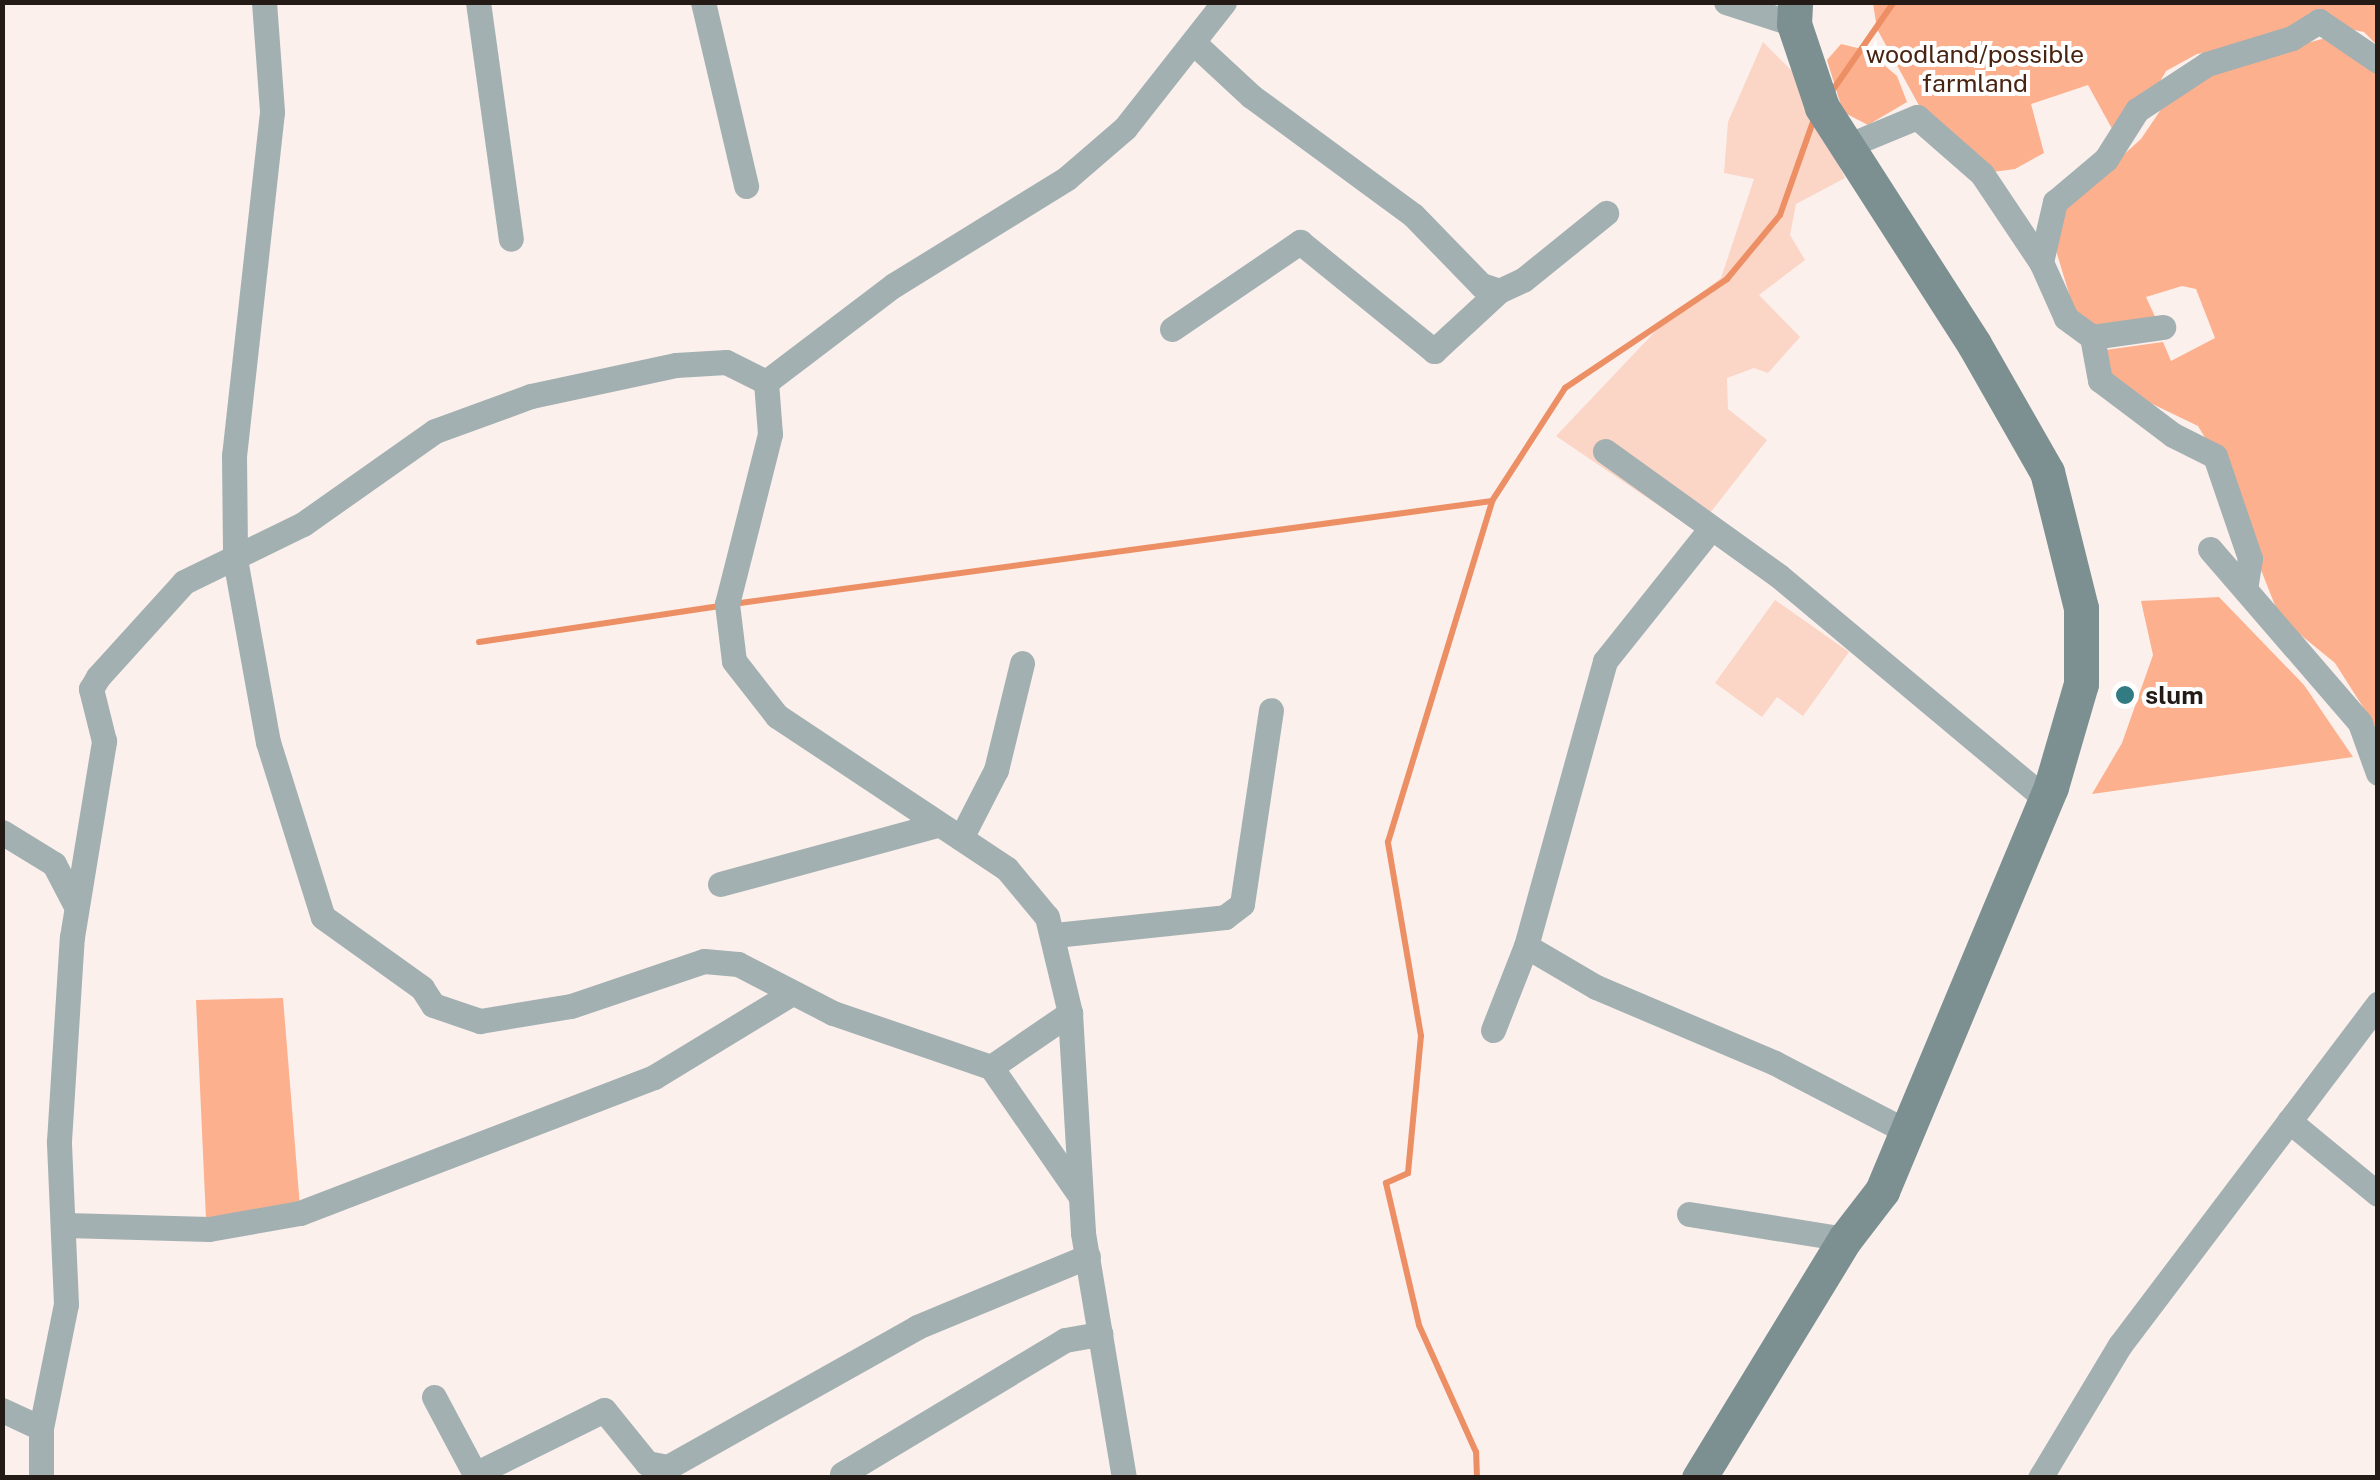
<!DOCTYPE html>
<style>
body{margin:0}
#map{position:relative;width:2380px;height:1480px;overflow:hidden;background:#fbf0ec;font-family:"Public Sans",sans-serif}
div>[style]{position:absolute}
.green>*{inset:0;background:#fbd5c5}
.forest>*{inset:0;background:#fdb08e}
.stream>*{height:6px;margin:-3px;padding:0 3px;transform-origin:3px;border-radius:3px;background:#ed8f65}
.minor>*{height:25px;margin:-12.5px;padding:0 12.5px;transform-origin:12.5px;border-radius:12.5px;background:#a3b0b2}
.secondary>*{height:35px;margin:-17.5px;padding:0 17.5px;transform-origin:17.5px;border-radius:17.5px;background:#7c9092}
.dots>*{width:28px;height:28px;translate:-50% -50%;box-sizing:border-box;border:5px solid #fff;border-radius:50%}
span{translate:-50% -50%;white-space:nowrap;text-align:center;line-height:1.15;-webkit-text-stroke:8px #fff;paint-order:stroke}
.park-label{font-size:25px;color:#492412}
.poi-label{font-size:25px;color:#241b17;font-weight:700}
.left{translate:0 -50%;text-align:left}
.frame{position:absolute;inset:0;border:5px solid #241b17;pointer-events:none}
</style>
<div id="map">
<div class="green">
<i style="clip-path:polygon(1763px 42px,1794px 73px,1845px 178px,1796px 204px,1790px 235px,1805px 260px,1759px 295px,1800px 337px,1768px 373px,1754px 368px,1727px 378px,1728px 409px,1767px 440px,1696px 531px,1556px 436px,1668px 318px,1721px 278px,1754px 179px,1724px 173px,1728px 122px)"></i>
<i style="clip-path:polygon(1775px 600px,1849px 652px,1803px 716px,1777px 697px,1762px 717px,1715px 683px)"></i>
</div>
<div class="forest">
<i style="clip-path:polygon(1873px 3px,2377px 3px,2377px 45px,2364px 32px,2315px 22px,2261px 42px,2197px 54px,2166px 71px,2140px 117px,2116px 136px,2088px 85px,2031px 104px,2044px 153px,2015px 169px,1985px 173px,1921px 109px,1877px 29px)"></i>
<i style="clip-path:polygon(2333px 36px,2377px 67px,2377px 729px,2335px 663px,2280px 618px,2216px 456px,2198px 426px,2113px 385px,2105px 350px,2163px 342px,2171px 361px,2215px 338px,2196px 289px,2182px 286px,2146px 297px,2157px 321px,2098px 333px,2074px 310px,2051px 234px,2052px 219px,2141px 139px,2183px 77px)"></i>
<i style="clip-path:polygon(1841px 44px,1866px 50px,1897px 76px,1907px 102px,1868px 125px,1843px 112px,1827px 60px)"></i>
<i style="clip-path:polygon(2219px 597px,2304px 685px,2353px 757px,2092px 794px,2122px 743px,2153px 655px,2141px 601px)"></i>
<i style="clip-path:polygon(283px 998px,300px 1207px,206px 1219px,196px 1000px)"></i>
</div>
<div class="stream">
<i style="left:1830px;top:94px;width:112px;rotate:-55.2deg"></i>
<i style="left:733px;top:604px;width:766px;rotate:-7.73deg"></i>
<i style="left:479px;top:642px;width:245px;rotate:-8.5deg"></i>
<i style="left:1477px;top:1478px;width:26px;rotate:-92deg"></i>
<i style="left:1476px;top:1452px;width:139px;rotate:-114.2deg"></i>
<i style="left:1419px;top:1325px;width:146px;rotate:-103.1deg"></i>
<i style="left:1386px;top:1183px;width:24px;rotate:-24deg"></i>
<i style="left:1408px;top:1173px;width:138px;rotate:-84.6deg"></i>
<i style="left:1421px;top:1036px;width:197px;rotate:-99.7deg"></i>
<i style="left:1388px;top:842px;width:357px;rotate:-73deg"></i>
<i style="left:1492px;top:501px;width:135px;rotate:-57.1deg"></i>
<i style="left:1565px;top:388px;width:195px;rotate:-33.9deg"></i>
<i style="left:1727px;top:279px;width:83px;rotate:-50.4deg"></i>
<i style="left:1780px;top:215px;width:105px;rotate:-70.5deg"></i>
</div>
<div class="minor">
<i style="left:264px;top:2px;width:110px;rotate:85.8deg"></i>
<i style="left:272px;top:112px;width:345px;rotate:96.3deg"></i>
<i style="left:234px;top:455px;width:104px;rotate:89.4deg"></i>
<i style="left:235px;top:559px;width:186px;rotate:79.8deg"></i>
<i style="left:268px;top:742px;width:183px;rotate:72.6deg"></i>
<i style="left:323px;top:917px;width:122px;rotate:35.6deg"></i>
<i style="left:422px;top:988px;width:20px;rotate:57deg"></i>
<i style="left:433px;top:1005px;width:50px;rotate:18.8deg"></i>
<i style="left:480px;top:1021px;width:92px;rotate:-9.4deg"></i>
<i style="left:571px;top:1006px;width:140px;rotate:-18.7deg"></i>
<i style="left:704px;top:961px;width:34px;rotate:5deg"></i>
<i style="left:738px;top:964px;width:107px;rotate:27.3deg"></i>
<i style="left:833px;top:1013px;width:167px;rotate:18.9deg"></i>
<i style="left:991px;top:1067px;width:155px;rotate:55.3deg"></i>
<i style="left:478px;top:2px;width:239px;rotate:82.1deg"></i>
<i style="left:703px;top:2px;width:189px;rotate:76.8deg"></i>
<i style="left:1726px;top:2px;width:71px;rotate:17.9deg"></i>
<i style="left:1196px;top:45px;width:75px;rotate:42.8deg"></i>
<i style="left:1251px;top:96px;width:201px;rotate:36.3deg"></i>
<i style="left:1413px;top:215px;width:98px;rotate:45.8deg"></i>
<i style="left:1481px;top:285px;width:19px;rotate:18deg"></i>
<i style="left:1499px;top:291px;width:26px;rotate:-25deg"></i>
<i style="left:1523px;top:280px;width:107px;rotate:-38.9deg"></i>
<i style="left:1847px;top:146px;width:76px;rotate:-22.5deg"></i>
<i style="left:1917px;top:117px;width:86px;rotate:41.2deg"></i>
<i style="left:1982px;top:174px;width:106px;rotate:56.2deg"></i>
<i style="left:2041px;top:262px;width:61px;rotate:65.9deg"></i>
<i style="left:2066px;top:318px;width:32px;rotate:36deg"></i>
<i style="left:2092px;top:337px;width:44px;rotate:79.5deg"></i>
<i style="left:2100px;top:380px;width:91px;rotate:37deg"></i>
<i style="left:2173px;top:435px;width:47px;rotate:26.6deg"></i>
<i style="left:2215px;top:456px;width:108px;rotate:71.1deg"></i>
<i style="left:2250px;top:558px;width:30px;rotate:99deg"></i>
<i style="left:2041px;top:262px;width:62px;rotate:-76.9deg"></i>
<i style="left:2055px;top:202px;width:67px;rotate:-40.1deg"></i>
<i style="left:2106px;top:159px;width:58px;rotate:-57.7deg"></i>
<i style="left:2137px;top:110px;width:84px;rotate:-33.3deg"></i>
<i style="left:2207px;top:64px;width:89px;rotate:-17deg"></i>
<i style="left:2292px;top:38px;width:32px;rotate:-32deg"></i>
<i style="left:2319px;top:21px;width:71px;rotate:34.1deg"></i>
<i style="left:1172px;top:329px;width:155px;rotate:-34.2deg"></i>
<i style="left:1300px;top:242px;width:173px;rotate:39.1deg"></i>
<i style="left:1434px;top:351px;width:88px;rotate:-42.7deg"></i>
<i style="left:2092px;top:337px;width:72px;rotate:-8deg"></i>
<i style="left:766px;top:382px;width:52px;rotate:85.6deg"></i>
<i style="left:770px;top:434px;width:175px;rotate:104.2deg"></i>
<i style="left:727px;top:604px;width:57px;rotate:83deg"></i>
<i style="left:734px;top:661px;width:70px;rotate:52deg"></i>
<i style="left:777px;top:716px;width:276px;rotate:33.6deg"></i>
<i style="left:1007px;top:869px;width:62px;rotate:50.2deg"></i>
<i style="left:1047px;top:917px;width:99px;rotate:76.5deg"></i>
<i style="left:1070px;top:1013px;width:220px;rotate:86.6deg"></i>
<i style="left:1083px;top:1233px;width:248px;rotate:80.5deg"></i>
<i style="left:1605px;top:451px;width:214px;rotate:35.7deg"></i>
<i style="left:1779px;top:576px;width:348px;rotate:39.9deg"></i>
<i style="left:2210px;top:549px;width:230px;rotate:49.2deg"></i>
<i style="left:2360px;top:723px;width:53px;rotate:70.2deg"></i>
<i style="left:2px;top:832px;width:61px;rotate:31.6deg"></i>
<i style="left:54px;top:864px;width:47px;rotate:62.4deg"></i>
<i style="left:961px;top:838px;width:76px;rotate:-62.8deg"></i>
<i style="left:996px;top:770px;width:110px;rotate:-76.3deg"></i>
<i style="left:720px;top:884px;width:225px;rotate:-15.2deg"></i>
<i style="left:1055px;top:935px;width:171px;rotate:-6deg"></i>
<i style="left:1225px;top:917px;width:21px;rotate:-37deg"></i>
<i style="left:1242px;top:904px;width:196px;rotate:-81.5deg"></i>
<i style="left:1526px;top:946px;width:81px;rotate:30.4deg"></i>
<i style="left:1596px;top:987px;width:194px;rotate:23deg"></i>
<i style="left:1775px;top:1063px;width:150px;rotate:27.4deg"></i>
<i style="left:1493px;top:1030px;width:90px;rotate:-68.6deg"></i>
<i style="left:1526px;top:946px;width:296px;rotate:-74.5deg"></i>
<i style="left:1605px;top:661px;width:170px;rotate:-51.4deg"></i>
<i style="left:991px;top:1067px;width:96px;rotate:-34.4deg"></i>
<i style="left:2289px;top:1121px;width:115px;rotate:39.4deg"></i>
<i style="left:1689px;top:1214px;width:158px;rotate:9.1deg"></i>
<i style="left:66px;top:1225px;width:143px;rotate:1.6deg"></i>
<i style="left:209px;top:1229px;width:92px;rotate:-10deg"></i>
<i style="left:300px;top:1213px;width:379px;rotate:-21deg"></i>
<i style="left:654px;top:1077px;width:162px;rotate:-31.3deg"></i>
<i style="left:434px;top:1397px;width:87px;rotate:62deg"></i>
<i style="left:475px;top:1474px;width:144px;rotate:-26.4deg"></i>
<i style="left:604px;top:1410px;width:68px;rotate:50.9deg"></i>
<i style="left:647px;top:1463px;width:21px;rotate:11deg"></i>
<i style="left:668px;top:1467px;width:286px;rotate:-29.3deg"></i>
<i style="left:917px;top:1327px;width:185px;rotate:-22.5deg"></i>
<i style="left:2px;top:1410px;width:43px;rotate:24.8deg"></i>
<i style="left:842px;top:1474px;width:260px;rotate:-31deg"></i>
<i style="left:1065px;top:1340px;width:36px;rotate:-10deg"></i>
<i style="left:41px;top:1478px;width:50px;rotate:-90deg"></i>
<i style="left:41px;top:1428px;width:126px;rotate:-78.6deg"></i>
<i style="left:66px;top:1304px;width:163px;rotate:-92.5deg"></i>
<i style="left:59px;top:1141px;width:204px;rotate:-86.4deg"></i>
<i style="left:72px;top:937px;width:199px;rotate:-80.7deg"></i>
<i style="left:104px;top:741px;width:54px;rotate:-104deg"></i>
<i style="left:91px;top:689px;width:14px;rotate:-60deg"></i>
<i style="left:98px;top:677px;width:128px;rotate:-47.8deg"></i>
<i style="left:184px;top:582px;width:132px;rotate:-26deg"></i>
<i style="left:303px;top:524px;width:161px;rotate:-35.2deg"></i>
<i style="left:435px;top:431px;width:102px;rotate:-20deg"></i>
<i style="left:531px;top:396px;width:148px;rotate:-12.1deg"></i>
<i style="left:676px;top:365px;width:50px;rotate:-3.4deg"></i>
<i style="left:726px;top:362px;width:45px;rotate:26.6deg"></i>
<i style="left:766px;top:382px;width:161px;rotate:-37.2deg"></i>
<i style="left:894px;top:285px;width:203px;rotate:-31.7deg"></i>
<i style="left:1067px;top:178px;width:77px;rotate:-40.8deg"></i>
<i style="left:1125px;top:128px;width:160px;rotate:-51.8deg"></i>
<i style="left:2040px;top:1478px;width:155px;rotate:-59deg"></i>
<i style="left:2120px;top:1345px;width:428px;rotate:-52.9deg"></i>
</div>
<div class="secondary">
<i style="left:1699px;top:1478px;width:280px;rotate:-58.6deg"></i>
<i style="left:1845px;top:1239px;width:61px;rotate:-52.4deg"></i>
<i style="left:1882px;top:1191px;width:438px;rotate:-67.3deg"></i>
<i style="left:2051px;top:787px;width:107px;rotate:-73.8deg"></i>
<i style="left:2081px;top:684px;width:76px;rotate:-90deg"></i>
<i style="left:2081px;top:608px;width:140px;rotate:-104deg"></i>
<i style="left:2047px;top:472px;width:147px;rotate:-119.7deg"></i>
<i style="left:1974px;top:344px;width:282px;rotate:-122.7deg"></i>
<i style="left:1822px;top:107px;width:88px;rotate:-108.6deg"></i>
<i style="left:1794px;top:24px;width:22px;rotate:-87deg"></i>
</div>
<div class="dots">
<i style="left:2125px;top:695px;background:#337b83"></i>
</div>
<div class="park-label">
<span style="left:1975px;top:69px">woodland/possible<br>farmland</span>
</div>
<div class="poi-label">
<span class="left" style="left:2145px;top:695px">slum</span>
</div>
<div class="frame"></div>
</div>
